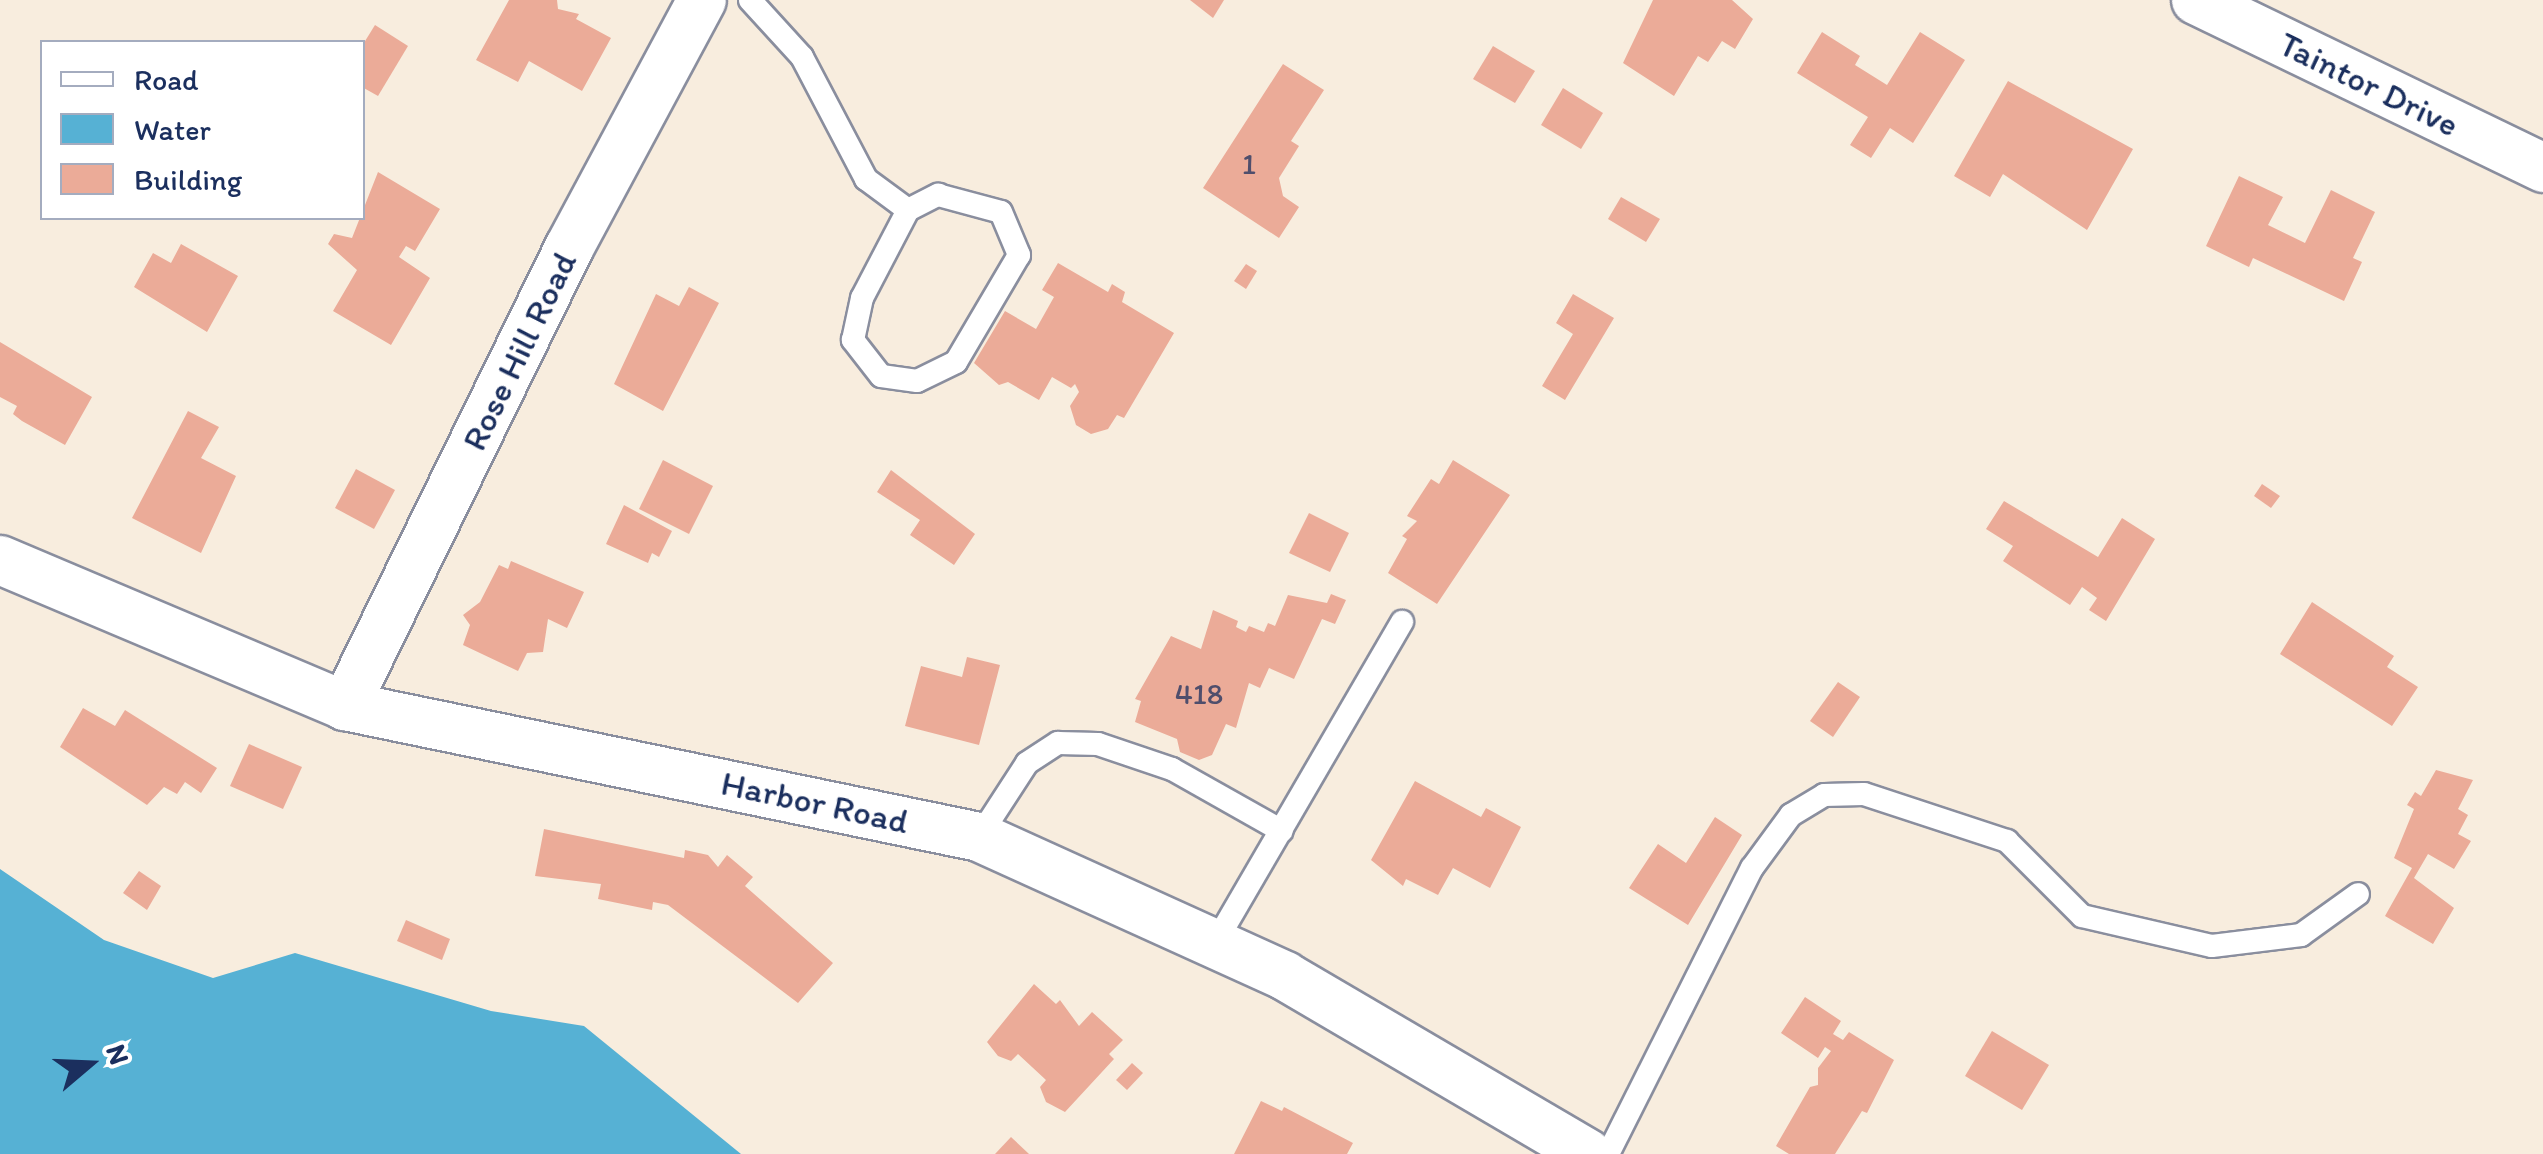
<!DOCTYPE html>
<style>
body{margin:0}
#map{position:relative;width:2543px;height:1154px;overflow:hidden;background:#f8edde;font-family:Itim,sans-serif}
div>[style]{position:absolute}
.water>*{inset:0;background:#56b1d4}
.building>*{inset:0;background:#ebab98}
.roads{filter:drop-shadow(2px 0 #8a8e9e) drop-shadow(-2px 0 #8a8e9e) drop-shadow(0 2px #8a8e9e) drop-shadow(0 -2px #8a8e9e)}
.lane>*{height:22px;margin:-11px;padding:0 11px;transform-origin:11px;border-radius:11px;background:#fff}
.street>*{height:48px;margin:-24px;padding:0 24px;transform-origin:24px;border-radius:24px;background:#fff}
span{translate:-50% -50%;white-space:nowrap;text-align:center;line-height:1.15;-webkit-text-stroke:8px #fff;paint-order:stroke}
.number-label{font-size:30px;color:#4f4e6c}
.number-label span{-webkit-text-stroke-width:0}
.street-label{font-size:35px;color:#1b2f5e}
.legend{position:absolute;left:40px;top:40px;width:325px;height:180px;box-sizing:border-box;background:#fff;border:2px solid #a4acbf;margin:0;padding:12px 18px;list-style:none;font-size:30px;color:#1b2f5e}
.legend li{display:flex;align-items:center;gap:20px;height:50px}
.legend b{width:50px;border:2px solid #a4acbf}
.north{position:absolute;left:40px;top:1014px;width:100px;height:100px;-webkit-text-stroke:8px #fff;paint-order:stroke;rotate:71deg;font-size:28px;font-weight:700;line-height:40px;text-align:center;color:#1b2f5e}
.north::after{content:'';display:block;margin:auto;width:35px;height:45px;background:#1b2f5e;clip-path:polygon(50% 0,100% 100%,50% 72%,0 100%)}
</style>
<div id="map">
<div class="water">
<i style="clip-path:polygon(0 869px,104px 940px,213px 978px,295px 953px,491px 1011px,584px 1026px,741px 1154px,0 1154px)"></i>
</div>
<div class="building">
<i style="clip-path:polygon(509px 0,557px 0,558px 9px,579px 14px,576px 19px,611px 38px,582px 91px,529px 61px,518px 82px,476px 60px)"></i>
<i style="clip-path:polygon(1190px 0,1224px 0,1213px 18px)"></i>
<i style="clip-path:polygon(1653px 0,1732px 0,1753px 19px,1735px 49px,1722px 41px,1708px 62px,1698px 56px,1674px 96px,1623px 63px)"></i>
<i style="clip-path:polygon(375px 25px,408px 46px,378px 96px,362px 87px,362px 46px)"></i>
<i style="clip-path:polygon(1822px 32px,1860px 56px,1855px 65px,1887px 85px,1920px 32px,1965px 60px,1913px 143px,1890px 128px,1871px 158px,1850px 145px,1868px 117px,1797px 73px)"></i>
<i style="clip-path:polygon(1493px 46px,1535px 71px,1515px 103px,1473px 79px)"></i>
<i style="clip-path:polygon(1283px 64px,1324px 90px,1291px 141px,1299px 146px,1279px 178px,1283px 196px,1299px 207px,1279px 238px,1203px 188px)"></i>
<i style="clip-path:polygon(2008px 81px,2133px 149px,2087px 230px,2003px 174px,1990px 197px,1954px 176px)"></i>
<i style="clip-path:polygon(1563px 88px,1603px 113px,1581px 149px,1541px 125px)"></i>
<i style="clip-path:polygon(378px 172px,440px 209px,415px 251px,406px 246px,399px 257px,430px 278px,391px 345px,333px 311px,357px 270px,328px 244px,334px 234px,352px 238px)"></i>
<i style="clip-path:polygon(2239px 176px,2283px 197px,2268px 225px,2305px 243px,2331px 190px,2375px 212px,2353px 258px,2362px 262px,2344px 301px,2253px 258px,2249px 267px,2206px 246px)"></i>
<i style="clip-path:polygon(1621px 197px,1660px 219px,1646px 242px,1608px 219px)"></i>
<i style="clip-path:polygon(181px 244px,238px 276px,207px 332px,134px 287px,153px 253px,171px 263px)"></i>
<i style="clip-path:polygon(1058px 263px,1108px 292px,1112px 284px,1125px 292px,1122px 302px,1174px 333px,1124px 418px,1117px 415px,1108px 429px,1091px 434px,1076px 425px,1070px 406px,1079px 392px,1075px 384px,1071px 388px,1052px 377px,1039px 400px,1008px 382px,999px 385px,974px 363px,1005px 311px,1036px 329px,1054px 297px,1042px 290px)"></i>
<i style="clip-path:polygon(1246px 264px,1257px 271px,1246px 289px,1234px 281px)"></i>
<i style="clip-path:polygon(689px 287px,719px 303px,663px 411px,614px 384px,656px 294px,679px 306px)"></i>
<i style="clip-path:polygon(1573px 294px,1614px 318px,1565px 400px,1542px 386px,1573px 334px,1556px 323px)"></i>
<i style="clip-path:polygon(0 342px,92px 397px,65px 445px,22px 421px,13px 414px,17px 406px,0 397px)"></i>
<i style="clip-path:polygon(188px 411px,219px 427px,201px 458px,236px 476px,201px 553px,132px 518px)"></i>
<i style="clip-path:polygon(663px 460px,713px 486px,689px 534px,639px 509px)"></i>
<i style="clip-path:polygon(1453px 460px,1510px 495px,1437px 604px,1388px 573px,1407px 539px,1402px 536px,1417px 521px,1407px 516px,1431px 479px,1439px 484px)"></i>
<i style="clip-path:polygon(356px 469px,395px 490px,374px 529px,335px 508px)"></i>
<i style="clip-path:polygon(891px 470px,975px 534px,954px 565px,910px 535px,920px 520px,877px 492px)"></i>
<i style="clip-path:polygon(2262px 484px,2280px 496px,2271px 508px,2254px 496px)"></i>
<i style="clip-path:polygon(2004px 501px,2098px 557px,2122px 518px,2155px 539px,2106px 621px,2089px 610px,2097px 598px,2082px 587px,2070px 605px,2003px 561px,2013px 546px,1986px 529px)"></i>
<i style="clip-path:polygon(624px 505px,672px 531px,659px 557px,652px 553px,648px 563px,606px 544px)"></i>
<i style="clip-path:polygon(1309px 513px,1349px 533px,1330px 572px,1289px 553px)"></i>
<i style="clip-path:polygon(511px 561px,584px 592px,567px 628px,548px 619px,543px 652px,527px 653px,518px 671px,463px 645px,470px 625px,463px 615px,480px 602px,499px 565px,508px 569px)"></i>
<i style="clip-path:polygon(1331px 594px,1346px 600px,1335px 624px,1322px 619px,1294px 679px,1269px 668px,1260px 688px,1249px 683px,1236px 728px,1226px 724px,1212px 755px,1199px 760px,1180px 752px,1177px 739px,1135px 722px,1141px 701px,1135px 699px,1171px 636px,1201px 649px,1213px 610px,1238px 621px,1236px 627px,1246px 632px,1249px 626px,1264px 632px,1268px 623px,1275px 626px,1288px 595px,1327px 603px)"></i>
<i style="clip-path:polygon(2312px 602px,2394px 656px,2387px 667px,2418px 687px,2392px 726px,2280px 654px)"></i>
<i style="clip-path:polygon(967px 657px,1000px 665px,979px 745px,905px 726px,921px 666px,962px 677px)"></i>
<i style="clip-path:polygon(1838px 682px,1860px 697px,1833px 737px,1810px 721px)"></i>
<i style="clip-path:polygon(83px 708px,115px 726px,125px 710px,217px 768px,201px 793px,185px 782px,177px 794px,164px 787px,147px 805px,60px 747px)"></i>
<i style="clip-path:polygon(249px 744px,302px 767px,283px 809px,230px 786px)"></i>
<i style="clip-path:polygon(2436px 770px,2473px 780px,2458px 809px,2468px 815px,2458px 834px,2471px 841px,2454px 869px,2428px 854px,2414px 878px,2454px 908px,2433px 944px,2385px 916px,2412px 868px,2394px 858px,2414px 809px,2407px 805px,2415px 792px,2421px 796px)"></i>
<i style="clip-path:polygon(1415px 781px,1481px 817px,1486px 808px,1521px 827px,1490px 888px,1453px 868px,1438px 895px,1406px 879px,1403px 886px,1371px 860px)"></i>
<i style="clip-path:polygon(1715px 817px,1742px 835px,1688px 925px,1629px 888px,1658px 844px,1686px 863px)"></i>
<i style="clip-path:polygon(544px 829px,684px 858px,685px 850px,708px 855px,718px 867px,727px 855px,753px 877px,745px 886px,833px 963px,798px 1003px,668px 905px,653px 902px,652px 910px,598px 899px,601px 884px,535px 876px)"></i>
<i style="clip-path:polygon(139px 871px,161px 886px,147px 910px,123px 893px)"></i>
<i style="clip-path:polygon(406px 920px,450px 939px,442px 960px,397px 941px)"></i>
<i style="clip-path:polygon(1034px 984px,1056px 1004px,1060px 1000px,1079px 1026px,1092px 1012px,1123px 1040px,1109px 1054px,1114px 1059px,1065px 1112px,1046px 1102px,1040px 1087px,1046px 1080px,1018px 1054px,1011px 1061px,998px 1056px,987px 1042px)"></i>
<i style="clip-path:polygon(1805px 997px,1841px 1021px,1833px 1034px,1843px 1040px,1849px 1032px,1894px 1060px,1867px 1113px,1862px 1111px,1835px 1154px,1789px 1154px,1776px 1146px,1810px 1087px,1818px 1085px,1818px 1068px,1831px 1051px,1825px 1047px,1818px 1058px,1781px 1033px)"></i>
<i style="clip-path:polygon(1992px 1031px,2049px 1065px,2022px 1110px,1965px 1076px)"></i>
<i style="clip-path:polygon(1132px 1063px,1143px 1073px,1127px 1090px,1116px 1080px)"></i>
<i style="clip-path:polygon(1261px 1101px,1282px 1111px,1284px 1107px,1353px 1143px,1347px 1154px,1234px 1154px)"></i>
<i style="clip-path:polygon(1011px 1137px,1029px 1154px,995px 1154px)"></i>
</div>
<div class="roads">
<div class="lane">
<i style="left:750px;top:0;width:77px;rotate:47.6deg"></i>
<i style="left:802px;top:57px;width:138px;rotate:62.3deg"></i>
<i style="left:866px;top:179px;width:52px;rotate:36.4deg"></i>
<i style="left:938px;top:195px;width:65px;rotate:15.1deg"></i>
<i style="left:1001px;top:212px;width:47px;rotate:67.3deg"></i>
<i style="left:1019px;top:255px;width:124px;rotate:120.5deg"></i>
<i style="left:956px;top:362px;width:43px;rotate:154deg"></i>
<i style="left:917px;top:381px;width:36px;rotate:-172deg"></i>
<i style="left:881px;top:376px;width:46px;rotate:-127.9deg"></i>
<i style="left:853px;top:340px;width:43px;rotate:-77.9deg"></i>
<i style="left:862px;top:298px;width:99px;rotate:-62.4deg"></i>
<i style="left:908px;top:210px;width:34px;rotate:-27deg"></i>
<i style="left:979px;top:837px;width:88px;rotate:-57deg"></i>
<i style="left:1027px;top:763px;width:37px;rotate:-33deg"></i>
<i style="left:1058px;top:743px;width:40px;rotate:1.4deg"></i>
<i style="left:1098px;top:744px;width:78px;rotate:18.7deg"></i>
<i style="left:1172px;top:769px;width:126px;rotate:29.4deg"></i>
<i style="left:1214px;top:945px;width:374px;rotate:-59.8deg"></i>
<i style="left:1608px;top:1154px;width:320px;rotate:-63.3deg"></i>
<i style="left:1752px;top:868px;width:66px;rotate:-53.7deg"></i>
<i style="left:1791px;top:815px;width:39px;rotate:-31deg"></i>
<i style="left:1824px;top:795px;width:40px;rotate:-1.4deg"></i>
<i style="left:1864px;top:794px;width:151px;rotate:18.2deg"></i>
<i style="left:2007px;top:841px;width:106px;rotate:45deg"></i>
<i style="left:2082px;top:916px;width:133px;rotate:13deg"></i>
<i style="left:2212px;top:946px;width:90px;rotate:-7deg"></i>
<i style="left:2301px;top:935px;width:70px;rotate:-35.7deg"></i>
</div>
<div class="street">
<i style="left:2196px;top:0;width:386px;rotate:25.8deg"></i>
<i style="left:0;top:560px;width:375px;rotate:22.9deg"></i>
<i style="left:345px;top:706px;width:647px;rotate:11.67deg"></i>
<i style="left:979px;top:837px;width:336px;rotate:24.4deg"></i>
<i style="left:1285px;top:976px;width:351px;rotate:30.4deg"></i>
<i style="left:345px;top:706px;width:510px;rotate:-63.94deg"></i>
<i style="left:569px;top:248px;width:281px;rotate:-61.8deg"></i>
</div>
</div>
<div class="number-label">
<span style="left:1249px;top:164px">1</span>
<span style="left:1199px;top:694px">418</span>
</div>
<div class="street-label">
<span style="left:2369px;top:84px;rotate:26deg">Taintor Drive</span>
<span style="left:519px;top:351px;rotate:-64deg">Rose Hill Road</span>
<span style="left:815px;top:802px;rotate:12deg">Harbor Road</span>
</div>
<ul class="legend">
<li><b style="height:12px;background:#fff"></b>Road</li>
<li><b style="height:28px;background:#56b1d4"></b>Water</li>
<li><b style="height:28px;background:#ebab98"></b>Building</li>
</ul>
<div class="north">N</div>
</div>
